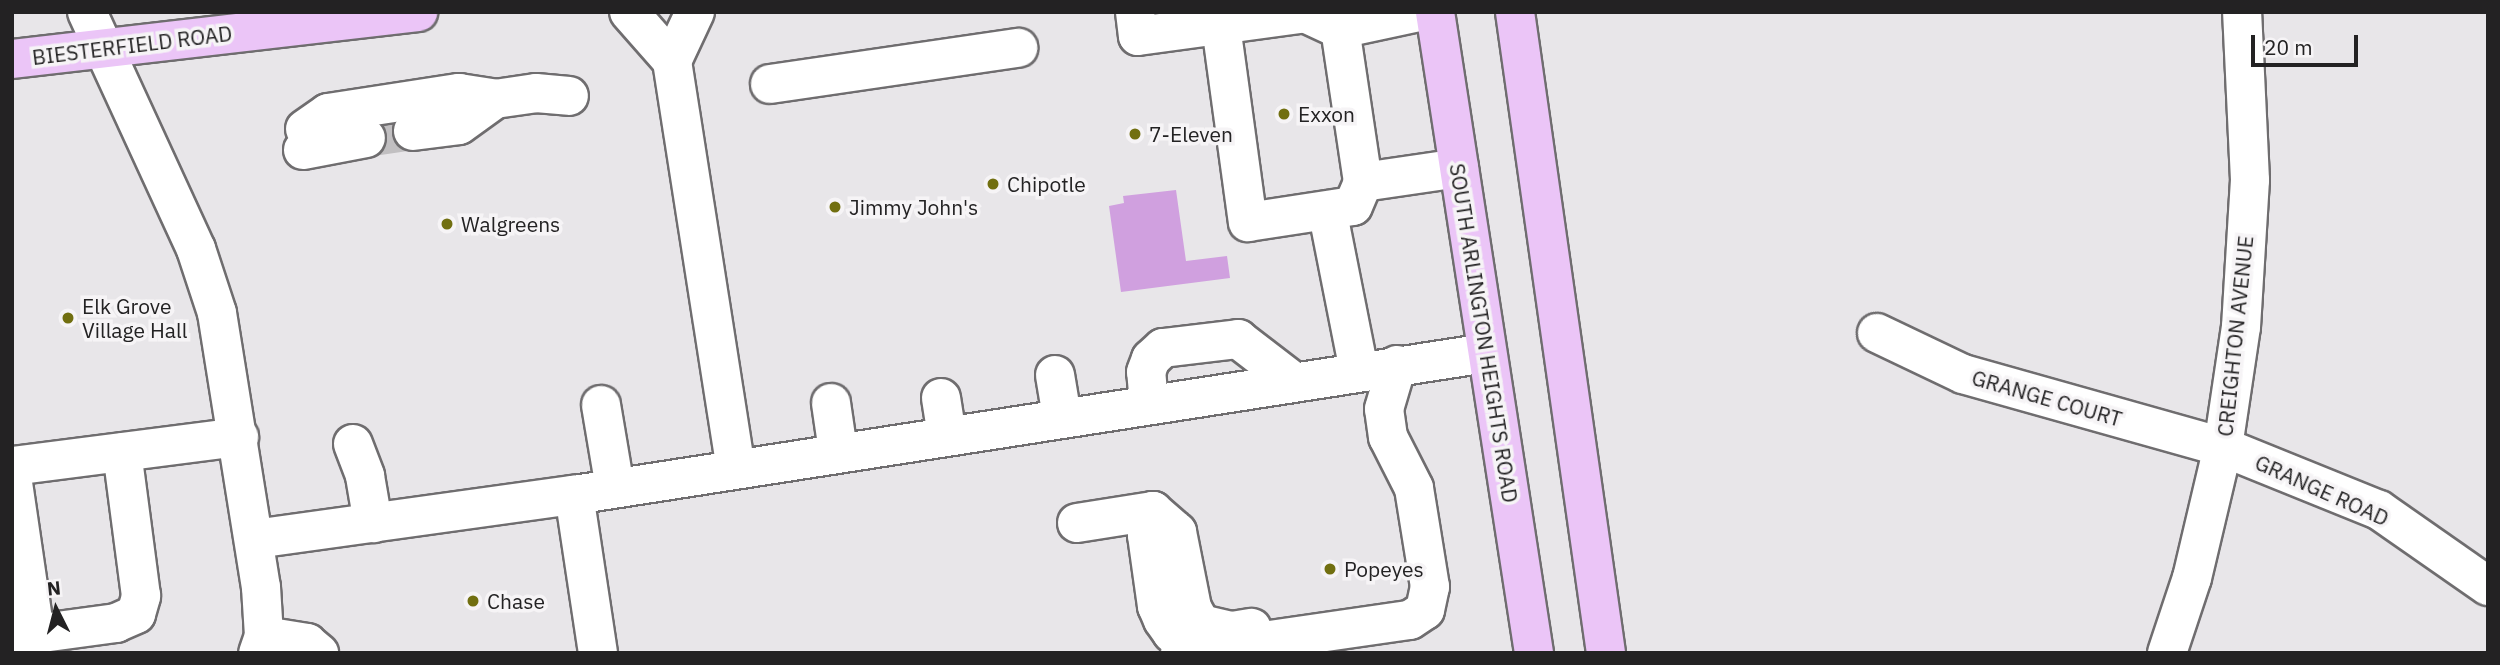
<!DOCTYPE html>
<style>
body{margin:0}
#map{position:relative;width:2500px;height:665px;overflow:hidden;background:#e8e6e9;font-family:"IBM Plex Sans",sans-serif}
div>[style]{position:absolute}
.water>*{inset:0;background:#d0a0df}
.minor-tunnel>*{height:38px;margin-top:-19px;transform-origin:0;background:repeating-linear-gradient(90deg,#c1bfc1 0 38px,transparent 0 57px)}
.roads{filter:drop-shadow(2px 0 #6f6d6f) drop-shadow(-2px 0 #6f6d6f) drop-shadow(0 2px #6f6d6f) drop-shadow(0 -2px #6f6d6f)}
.minor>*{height:38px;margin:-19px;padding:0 19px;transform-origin:19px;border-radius:19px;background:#fff}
.major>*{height:38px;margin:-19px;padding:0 19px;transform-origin:19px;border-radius:19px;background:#ebc5f7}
.dots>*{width:19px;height:19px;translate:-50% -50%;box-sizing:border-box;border:4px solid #f6f4f6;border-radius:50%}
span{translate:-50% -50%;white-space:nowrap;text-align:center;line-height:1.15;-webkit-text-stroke:7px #f6f4f6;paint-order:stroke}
.street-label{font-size:21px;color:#232223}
.poi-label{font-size:21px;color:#232223}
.left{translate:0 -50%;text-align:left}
.frame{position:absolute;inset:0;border:14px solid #232223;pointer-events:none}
.north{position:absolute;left:21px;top:574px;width:70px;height:70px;-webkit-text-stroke:5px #f6f4f6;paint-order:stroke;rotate:354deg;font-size:19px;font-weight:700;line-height:28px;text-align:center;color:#232223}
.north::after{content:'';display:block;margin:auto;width:24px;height:32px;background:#232223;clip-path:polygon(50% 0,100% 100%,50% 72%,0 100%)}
.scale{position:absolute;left:2251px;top:35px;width:107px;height:32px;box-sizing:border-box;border:4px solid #232223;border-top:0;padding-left:9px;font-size:21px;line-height:24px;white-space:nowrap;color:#232223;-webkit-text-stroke:5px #f6f4f6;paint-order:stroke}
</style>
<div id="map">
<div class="water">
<i style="clip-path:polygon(1176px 190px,1186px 261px,1227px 256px,1230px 278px,1121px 292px,1109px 206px,1124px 203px,1123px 196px)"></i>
</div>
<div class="minor-tunnel">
<i style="left:366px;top:138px;width:48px;rotate:-8.5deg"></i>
</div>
<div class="roads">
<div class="minor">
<i style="left:87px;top:12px;width:261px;rotate:65.3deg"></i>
<i style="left:196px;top:249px;width:67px;rotate:71.8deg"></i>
<i style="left:217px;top:313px;width:278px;rotate:80.9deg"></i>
<i style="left:261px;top:587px;width:49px;rotate:86.5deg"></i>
<i style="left:264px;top:636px;width:18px;rotate:109deg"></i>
<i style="left:629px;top:12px;width:65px;rotate:48.7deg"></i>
<i style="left:695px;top:12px;width:54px;rotate:115.1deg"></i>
<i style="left:672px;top:61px;width:413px;rotate:81.1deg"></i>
<i style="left:1135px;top:12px;width:24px;rotate:83deg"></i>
<i style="left:1138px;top:36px;width:169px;rotate:-7.8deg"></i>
<i style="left:1305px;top:13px;width:38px;rotate:25deg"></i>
<i style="left:1340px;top:29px;width:81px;rotate:-12.1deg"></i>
<i style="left:1221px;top:26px;width:198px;rotate:82.2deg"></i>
<i style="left:1248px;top:222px;width:106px;rotate:-8.7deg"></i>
<i style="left:1353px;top:206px;width:26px;rotate:-67deg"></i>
<i style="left:1363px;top:182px;width:155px;rotate:-98.5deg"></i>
<i style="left:770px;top:84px;width:251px;rotate:-8.3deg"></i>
<i style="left:305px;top:129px;width:28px;rotate:-35deg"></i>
<i style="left:328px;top:113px;width:133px;rotate:-8.7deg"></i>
<i style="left:459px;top:93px;width:36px;rotate:9deg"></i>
<i style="left:495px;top:99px;width:41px;rotate:-8.3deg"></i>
<i style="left:536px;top:93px;width:33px;rotate:5deg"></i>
<i style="left:413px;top:131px;width:46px;rotate:-7.4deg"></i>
<i style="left:459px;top:125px;width:44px;rotate:-35.8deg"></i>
<i style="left:303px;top:150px;width:64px;rotate:-10.8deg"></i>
<i style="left:1363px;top:182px;width:97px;rotate:-8.3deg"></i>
<i style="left:1328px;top:214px;width:160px;rotate:78.8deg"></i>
<i style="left:1877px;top:333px;width:95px;rotate:25.5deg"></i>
<i style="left:1963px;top:374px;width:270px;rotate:15.7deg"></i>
<i style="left:2223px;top:447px;width:168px;rotate:22deg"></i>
<i style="left:2379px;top:510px;width:133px;rotate:34.9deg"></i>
<i style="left:1055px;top:375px;width:43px;rotate:80.5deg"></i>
<i style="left:941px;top:398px;width:39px;rotate:81deg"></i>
<i style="left:831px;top:403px;width:49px;rotate:81.7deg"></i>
<i style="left:1149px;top:404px;width:32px;rotate:-95deg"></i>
<i style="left:1146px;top:372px;width:14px;rotate:-69deg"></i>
<i style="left:1151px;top:359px;width:16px;rotate:-43deg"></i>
<i style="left:1163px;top:348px;width:76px;rotate:-6.8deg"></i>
<i style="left:1238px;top:339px;width:71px;rotate:37.5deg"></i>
<i style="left:601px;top:405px;width:84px;rotate:80.4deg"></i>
<i style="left:353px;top:444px;width:34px;rotate:69deg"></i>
<i style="left:365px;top:476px;width:48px;rotate:80.3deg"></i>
<i style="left:12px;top:466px;width:229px;rotate:-7.3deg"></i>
<i style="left:12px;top:476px;width:160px;rotate:81.7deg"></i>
<i style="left:35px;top:634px;width:23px;rotate:170deg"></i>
<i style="left:1153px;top:511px;width:32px;rotate:41deg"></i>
<i style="left:1177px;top:532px;width:77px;rotate:78.8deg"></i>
<i style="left:1192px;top:608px;width:18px;rotate:61deg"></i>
<i style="left:1201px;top:624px;width:32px;rotate:13deg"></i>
<i style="left:1232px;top:631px;width:20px;rotate:-9deg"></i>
<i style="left:1153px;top:511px;width:25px;rotate:104deg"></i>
<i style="left:1147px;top:535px;width:72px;rotate:82deg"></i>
<i style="left:1157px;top:606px;width:15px;rotate:67deg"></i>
<i style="left:1163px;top:620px;width:16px;rotate:55deg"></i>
<i style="left:1172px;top:633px;width:17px;rotate:13deg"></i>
<i style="left:1189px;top:637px;width:27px;rotate:-8deg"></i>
<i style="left:1077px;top:523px;width:77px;rotate:-9deg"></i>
<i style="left:255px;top:539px;width:322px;rotate:-7.9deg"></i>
<i style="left:35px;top:634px;width:82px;rotate:-7.7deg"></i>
<i style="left:116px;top:623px;width:22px;rotate:-24deg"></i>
<i style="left:136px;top:614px;width:19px;rotate:-74deg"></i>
<i style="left:141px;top:596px;width:145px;rotate:-97.5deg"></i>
<i style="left:264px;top:636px;width:44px;rotate:9.2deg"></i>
<i style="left:307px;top:643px;width:16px;rotate:40deg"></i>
<i style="left:598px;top:653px;width:160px;rotate:-98.6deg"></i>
<i style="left:574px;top:495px;width:923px;rotate:-8.85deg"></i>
<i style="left:1180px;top:653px;width:232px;rotate:-8.2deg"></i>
<i style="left:1410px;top:620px;width:18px;rotate:-34deg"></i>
<i style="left:1425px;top:610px;width:24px;rotate:-78deg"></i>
<i style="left:1430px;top:587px;width:100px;rotate:-99.2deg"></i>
<i style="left:1414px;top:488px;width:57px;rotate:-117deg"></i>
<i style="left:1388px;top:437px;width:28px;rotate:-98deg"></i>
<i style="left:1384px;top:409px;width:46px;rotate:-73.5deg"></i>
<i style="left:2167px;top:653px;width:79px;rotate:-71.6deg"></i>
<i style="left:2192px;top:578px;width:135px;rotate:-76.7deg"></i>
<i style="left:2223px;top:447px;width:121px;rotate:-81.5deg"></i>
<i style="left:2241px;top:327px;width:147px;rotate:-86.5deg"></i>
<i style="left:2250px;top:180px;width:168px;rotate:-92.7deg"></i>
</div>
<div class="major">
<i style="left:1435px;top:12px;width:649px;rotate:81.22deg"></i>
<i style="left:1515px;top:12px;width:647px;rotate:81.92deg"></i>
<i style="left:12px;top:59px;width:409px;rotate:-6.6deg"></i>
</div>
</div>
<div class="dots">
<i style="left:1284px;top:114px;background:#716f10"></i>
<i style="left:1135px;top:134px;background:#716f10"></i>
<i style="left:993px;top:184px;background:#716f10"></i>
<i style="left:835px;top:207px;background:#716f10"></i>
<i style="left:447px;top:224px;background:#716f10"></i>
<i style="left:68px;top:318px;background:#716f10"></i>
<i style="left:1330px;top:569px;background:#716f10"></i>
<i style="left:473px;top:601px;background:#716f10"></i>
</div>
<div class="street-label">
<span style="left:132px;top:45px;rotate:-7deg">BIESTERFIELD ROAD</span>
<span style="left:1484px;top:333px;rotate:81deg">SOUTH ARLINGTON HEIGHTS ROAD</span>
<span style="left:2235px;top:336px;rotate:-84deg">CREIGHTON AVENUE</span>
<span style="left:2047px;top:398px;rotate:16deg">GRANGE COURT</span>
<span style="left:2322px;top:490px;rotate:24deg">GRANGE ROAD</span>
</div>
<div class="poi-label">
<span class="left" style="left:1298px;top:114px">Exxon</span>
<span class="left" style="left:1149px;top:134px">7-Eleven</span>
<span class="left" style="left:1007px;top:184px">Chipotle</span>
<span class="left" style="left:849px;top:207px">Jimmy John's</span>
<span class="left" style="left:461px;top:224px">Walgreens</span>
<span class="left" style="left:82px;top:318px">Elk Grove<br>Village Hall</span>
<span class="left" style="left:1344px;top:569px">Popeyes</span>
<span class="left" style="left:487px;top:601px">Chase</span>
</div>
<div class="frame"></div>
<div class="north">N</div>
<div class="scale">20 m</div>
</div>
